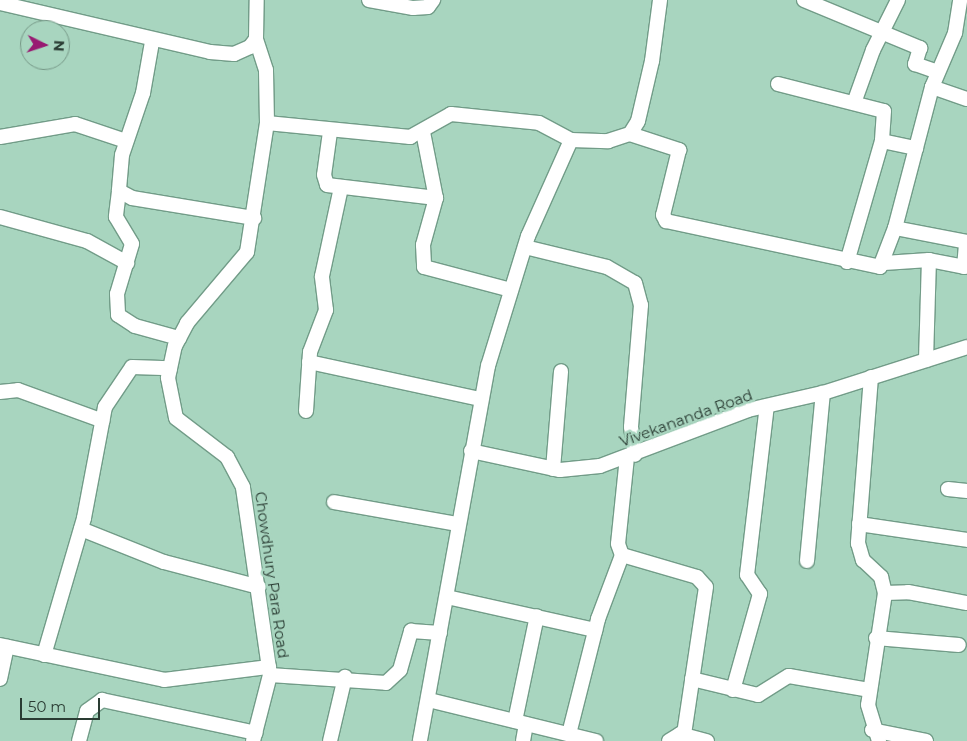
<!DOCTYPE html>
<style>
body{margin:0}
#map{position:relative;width:967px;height:741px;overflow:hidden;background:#a8d5bf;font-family:Montserrat,sans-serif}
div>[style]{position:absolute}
.roads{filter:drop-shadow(1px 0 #729c88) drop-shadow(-1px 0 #729c88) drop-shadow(0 1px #729c88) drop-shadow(0 -1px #729c88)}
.minor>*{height:14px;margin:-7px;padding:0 7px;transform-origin:7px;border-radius:7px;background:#fff}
span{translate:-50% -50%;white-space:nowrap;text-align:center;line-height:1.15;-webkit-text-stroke:5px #a8d5bf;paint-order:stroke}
.street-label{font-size:15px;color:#2a3c33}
.north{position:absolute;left:20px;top:20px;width:50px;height:50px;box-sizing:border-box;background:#a8d5bf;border:1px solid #769887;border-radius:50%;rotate:94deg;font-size:14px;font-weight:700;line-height:20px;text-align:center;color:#2a3c33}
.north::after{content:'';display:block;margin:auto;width:18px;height:22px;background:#981a72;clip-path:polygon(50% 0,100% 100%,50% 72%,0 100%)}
.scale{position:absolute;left:20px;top:698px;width:80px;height:22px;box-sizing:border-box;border:2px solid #2a3c33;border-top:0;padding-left:6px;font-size:15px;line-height:18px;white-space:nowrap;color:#2a3c33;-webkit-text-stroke:4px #a8d5bf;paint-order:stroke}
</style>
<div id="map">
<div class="roads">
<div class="minor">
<i style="left:369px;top:0;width:45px;rotate:10.3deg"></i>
<i style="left:413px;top:8px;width:15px;rotate:-4deg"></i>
<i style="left:428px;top:7px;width:9px;rotate:-54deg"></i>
<i style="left:804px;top:0;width:126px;rotate:22.5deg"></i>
<i style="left:920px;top:48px;width:17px;rotate:107deg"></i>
<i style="left:915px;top:64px;width:24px;rotate:19deg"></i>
<i style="left:0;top:3px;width:216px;rotate:13.1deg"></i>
<i style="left:210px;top:52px;width:24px;rotate:5deg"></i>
<i style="left:234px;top:54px;width:17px;rotate:-24deg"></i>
<i style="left:250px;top:47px;width:10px;rotate:-53deg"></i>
<i style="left:152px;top:42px;width:52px;rotate:100deg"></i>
<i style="left:143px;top:93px;width:65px;rotate:108.7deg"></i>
<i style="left:122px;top:155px;width:36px;rotate:95deg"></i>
<i style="left:119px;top:191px;width:15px;rotate:28deg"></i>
<i style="left:132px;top:198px;width:124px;rotate:9.3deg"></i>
<i style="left:778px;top:84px;width:109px;rotate:14.3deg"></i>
<i style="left:884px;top:111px;width:30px;rotate:94deg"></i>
<i style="left:882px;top:141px;width:35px;rotate:12deg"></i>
<i style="left:932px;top:87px;width:37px;rotate:19deg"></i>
<i style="left:854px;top:103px;width:56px;rotate:-70.3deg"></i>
<i style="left:873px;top:50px;width:56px;rotate:-63.4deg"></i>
<i style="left:267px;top:123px;width:144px;rotate:5.6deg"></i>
<i style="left:410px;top:137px;width:47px;rotate:-29.3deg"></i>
<i style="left:451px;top:114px;width:88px;rotate:5.8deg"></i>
<i style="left:539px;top:123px;width:36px;rotate:28deg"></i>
<i style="left:571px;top:140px;width:105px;rotate:114.1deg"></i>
<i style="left:528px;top:236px;width:136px;rotate:107.1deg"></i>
<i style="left:488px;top:366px;width:381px;rotate:100.3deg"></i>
<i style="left:330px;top:132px;width:43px;rotate:97.9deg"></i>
<i style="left:324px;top:175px;width:10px;rotate:73deg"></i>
<i style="left:327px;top:185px;width:110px;rotate:6.8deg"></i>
<i style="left:423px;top:132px;width:67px;rotate:78.9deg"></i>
<i style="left:436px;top:198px;width:49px;rotate:105.5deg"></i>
<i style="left:423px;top:245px;width:22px;rotate:87deg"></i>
<i style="left:424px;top:267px;width:90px;rotate:14.8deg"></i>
<i style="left:630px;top:134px;width:52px;rotate:18.1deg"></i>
<i style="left:679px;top:150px;width:67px;rotate:103.8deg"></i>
<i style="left:663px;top:215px;width:7px;rotate:63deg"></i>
<i style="left:666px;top:221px;width:219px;rotate:12.1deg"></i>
<i style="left:880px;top:267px;width:42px;rotate:-69deg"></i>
<i style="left:895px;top:228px;width:146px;rotate:-75.3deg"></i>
<i style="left:932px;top:87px;width:59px;rotate:-66.9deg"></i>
<i style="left:955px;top:33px;width:33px;rotate:-81deg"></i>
<i style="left:0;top:137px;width:76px;rotate:-9.8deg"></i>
<i style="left:75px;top:124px;width:54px;rotate:18.4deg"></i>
<i style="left:571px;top:140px;width:37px;rotate:2deg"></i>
<i style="left:608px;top:141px;width:23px;rotate:-18deg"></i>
<i style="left:630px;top:134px;width:15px;rotate:-58deg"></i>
<i style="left:638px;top:121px;width:62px;rotate:-76.9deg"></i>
<i style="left:652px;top:61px;width:62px;rotate:-82.5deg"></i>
<i style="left:119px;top:191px;width:26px;rotate:97deg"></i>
<i style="left:116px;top:217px;width:31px;rotate:59deg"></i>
<i style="left:132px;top:244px;width:52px;rotate:106.7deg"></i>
<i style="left:117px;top:294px;width:21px;rotate:87deg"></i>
<i style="left:118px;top:315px;width:20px;rotate:33deg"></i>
<i style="left:135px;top:326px;width:46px;rotate:15.3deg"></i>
<i style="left:0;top:217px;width:90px;rotate:15.4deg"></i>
<i style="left:87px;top:241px;width:46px;rotate:28.8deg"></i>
<i style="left:895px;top:228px;width:73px;rotate:11deg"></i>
<i style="left:525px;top:247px;width:84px;rotate:13.7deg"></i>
<i style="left:607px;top:267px;width:32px;rotate:30deg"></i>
<i style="left:635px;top:283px;width:23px;rotate:75deg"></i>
<i style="left:641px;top:305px;width:122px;rotate:94.7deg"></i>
<i style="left:631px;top:427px;width:28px;rotate:82deg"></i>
<i style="left:847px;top:262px;width:126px;rotate:-73.9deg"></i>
<i style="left:884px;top:263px;width:45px;rotate:-3.8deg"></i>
<i style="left:929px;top:260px;width:36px;rotate:11deg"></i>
<i style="left:964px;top:267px;width:25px;rotate:-85deg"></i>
<i style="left:926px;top:360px;width:100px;rotate:-88.3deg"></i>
<i style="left:309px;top:362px;width:175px;rotate:12.2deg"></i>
<i style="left:871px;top:377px;width:167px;rotate:94.5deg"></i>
<i style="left:858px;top:543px;width:18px;rotate:74deg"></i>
<i style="left:863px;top:560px;width:25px;rotate:43deg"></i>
<i style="left:881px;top:577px;width:16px;rotate:76deg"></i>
<i style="left:885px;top:593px;width:113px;rotate:98.6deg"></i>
<i style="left:868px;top:705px;width:38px;rotate:73deg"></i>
<i style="left:0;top:392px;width:18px;rotate:-6deg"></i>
<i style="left:18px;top:390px;width:90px;rotate:20deg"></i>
<i style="left:306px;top:411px;width:59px;rotate:-86.1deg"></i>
<i style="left:310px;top:352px;width:45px;rotate:-69.1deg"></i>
<i style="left:326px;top:310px;width:34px;rotate:-97deg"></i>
<i style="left:322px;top:276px;width:91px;rotate:-77.9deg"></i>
<i style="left:471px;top:451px;width:91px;rotate:12.1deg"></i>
<i style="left:560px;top:470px;width:40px;rotate:-5.7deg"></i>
<i style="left:600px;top:466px;width:158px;rotate:-20.7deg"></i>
<i style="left:748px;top:410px;width:77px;rotate:-12.8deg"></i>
<i style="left:823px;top:393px;width:151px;rotate:-17.7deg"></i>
<i style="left:627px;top:457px;width:87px;rotate:95.9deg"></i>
<i style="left:618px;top:544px;width:12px;rotate:70deg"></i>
<i style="left:622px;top:555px;width:78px;rotate:16.3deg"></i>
<i style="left:697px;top:577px;width:13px;rotate:48deg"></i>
<i style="left:706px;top:587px;width:150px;rotate:98.5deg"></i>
<i style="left:553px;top:469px;width:98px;rotate:-85.3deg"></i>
<i style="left:948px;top:489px;width:19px;rotate:6deg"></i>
<i style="left:334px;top:502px;width:126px;rotate:10.1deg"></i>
<i style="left:859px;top:524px;width:109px;rotate:8.4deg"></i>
<i style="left:81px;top:529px;width:89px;rotate:21.7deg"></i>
<i style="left:164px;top:562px;width:98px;rotate:14.7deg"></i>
<i style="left:807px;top:561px;width:169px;rotate:-84.6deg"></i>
<i style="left:885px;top:593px;width:23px;rotate:-2deg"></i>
<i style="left:908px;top:592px;width:60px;rotate:10.6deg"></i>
<i style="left:447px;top:597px;width:152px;rotate:12.6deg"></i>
<i style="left:876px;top:638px;width:83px;rotate:4.8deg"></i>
<i style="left:0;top:645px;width:168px;rotate:12deg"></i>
<i style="left:164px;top:680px;width:106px;rotate:-7.1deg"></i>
<i style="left:44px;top:655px;width:143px;rotate:-73.7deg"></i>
<i style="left:84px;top:518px;width:113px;rotate:-79.3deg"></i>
<i style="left:105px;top:407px;width:48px;rotate:-56deg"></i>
<i style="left:132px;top:367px;width:38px;rotate:2deg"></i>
<i style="left:270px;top:675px;width:116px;rotate:3.9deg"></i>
<i style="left:386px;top:683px;width:19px;rotate:-43deg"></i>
<i style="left:400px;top:670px;width:41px;rotate:-74.2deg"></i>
<i style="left:411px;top:631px;width:29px;rotate:4deg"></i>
<i style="left:0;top:679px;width:33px;rotate:-78deg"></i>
<i style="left:692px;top:679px;width:68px;rotate:13.6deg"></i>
<i style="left:758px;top:695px;width:36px;rotate:-32deg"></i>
<i style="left:789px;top:676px;width:81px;rotate:9.9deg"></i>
<i style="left:733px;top:690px;width:100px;rotate:-74.3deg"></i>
<i style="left:760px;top:594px;width:23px;rotate:-124deg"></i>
<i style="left:747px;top:575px;width:170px;rotate:-83.3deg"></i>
<i style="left:429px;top:700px;width:172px;rotate:13.8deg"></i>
<i style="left:515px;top:721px;width:107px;rotate:-78.2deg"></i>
<i style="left:872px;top:730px;width:55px;rotate:11.5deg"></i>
<i style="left:569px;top:734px;width:119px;rotate:-75.8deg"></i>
<i style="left:598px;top:619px;width:68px;rotate:-69.4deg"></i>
<i style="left:79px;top:741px;width:31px;rotate:-75deg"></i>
<i style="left:87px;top:711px;width:19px;rotate:-36deg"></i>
<i style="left:102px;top:700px;width:157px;rotate:12.1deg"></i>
<i style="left:253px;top:741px;width:68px;rotate:-75.6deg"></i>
<i style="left:270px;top:675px;width:190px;rotate:-98.2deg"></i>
<i style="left:243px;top:487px;width:34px;rotate:-118deg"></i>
<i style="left:227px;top:457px;width:64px;rotate:-142.6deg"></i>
<i style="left:176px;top:418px;width:41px;rotate:-101.3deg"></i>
<i style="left:168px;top:378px;width:33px;rotate:-78deg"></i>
<i style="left:175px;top:346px;width:26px;rotate:-62deg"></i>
<i style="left:187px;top:323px;width:93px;rotate:-49.8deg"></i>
<i style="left:247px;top:252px;width:131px;rotate:-81.2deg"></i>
<i style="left:267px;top:123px;width:53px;rotate:-91.1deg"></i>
<i style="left:266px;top:70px;width:33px;rotate:-108deg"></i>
<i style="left:256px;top:39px;width:39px;rotate:-89deg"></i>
<i style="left:330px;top:741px;width:66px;rotate:-76.8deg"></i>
<i style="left:523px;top:741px;width:17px;rotate:-80deg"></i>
<i style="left:669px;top:741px;width:13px;rotate:-32deg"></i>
<i style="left:680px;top:734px;width:28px;rotate:15deg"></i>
</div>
</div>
<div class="street-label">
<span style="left:686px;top:418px;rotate:-20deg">Vivekananda Road</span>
<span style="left:272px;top:575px;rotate:82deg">Chowdhury Para Road</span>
</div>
<div class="north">N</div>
<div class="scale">50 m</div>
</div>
